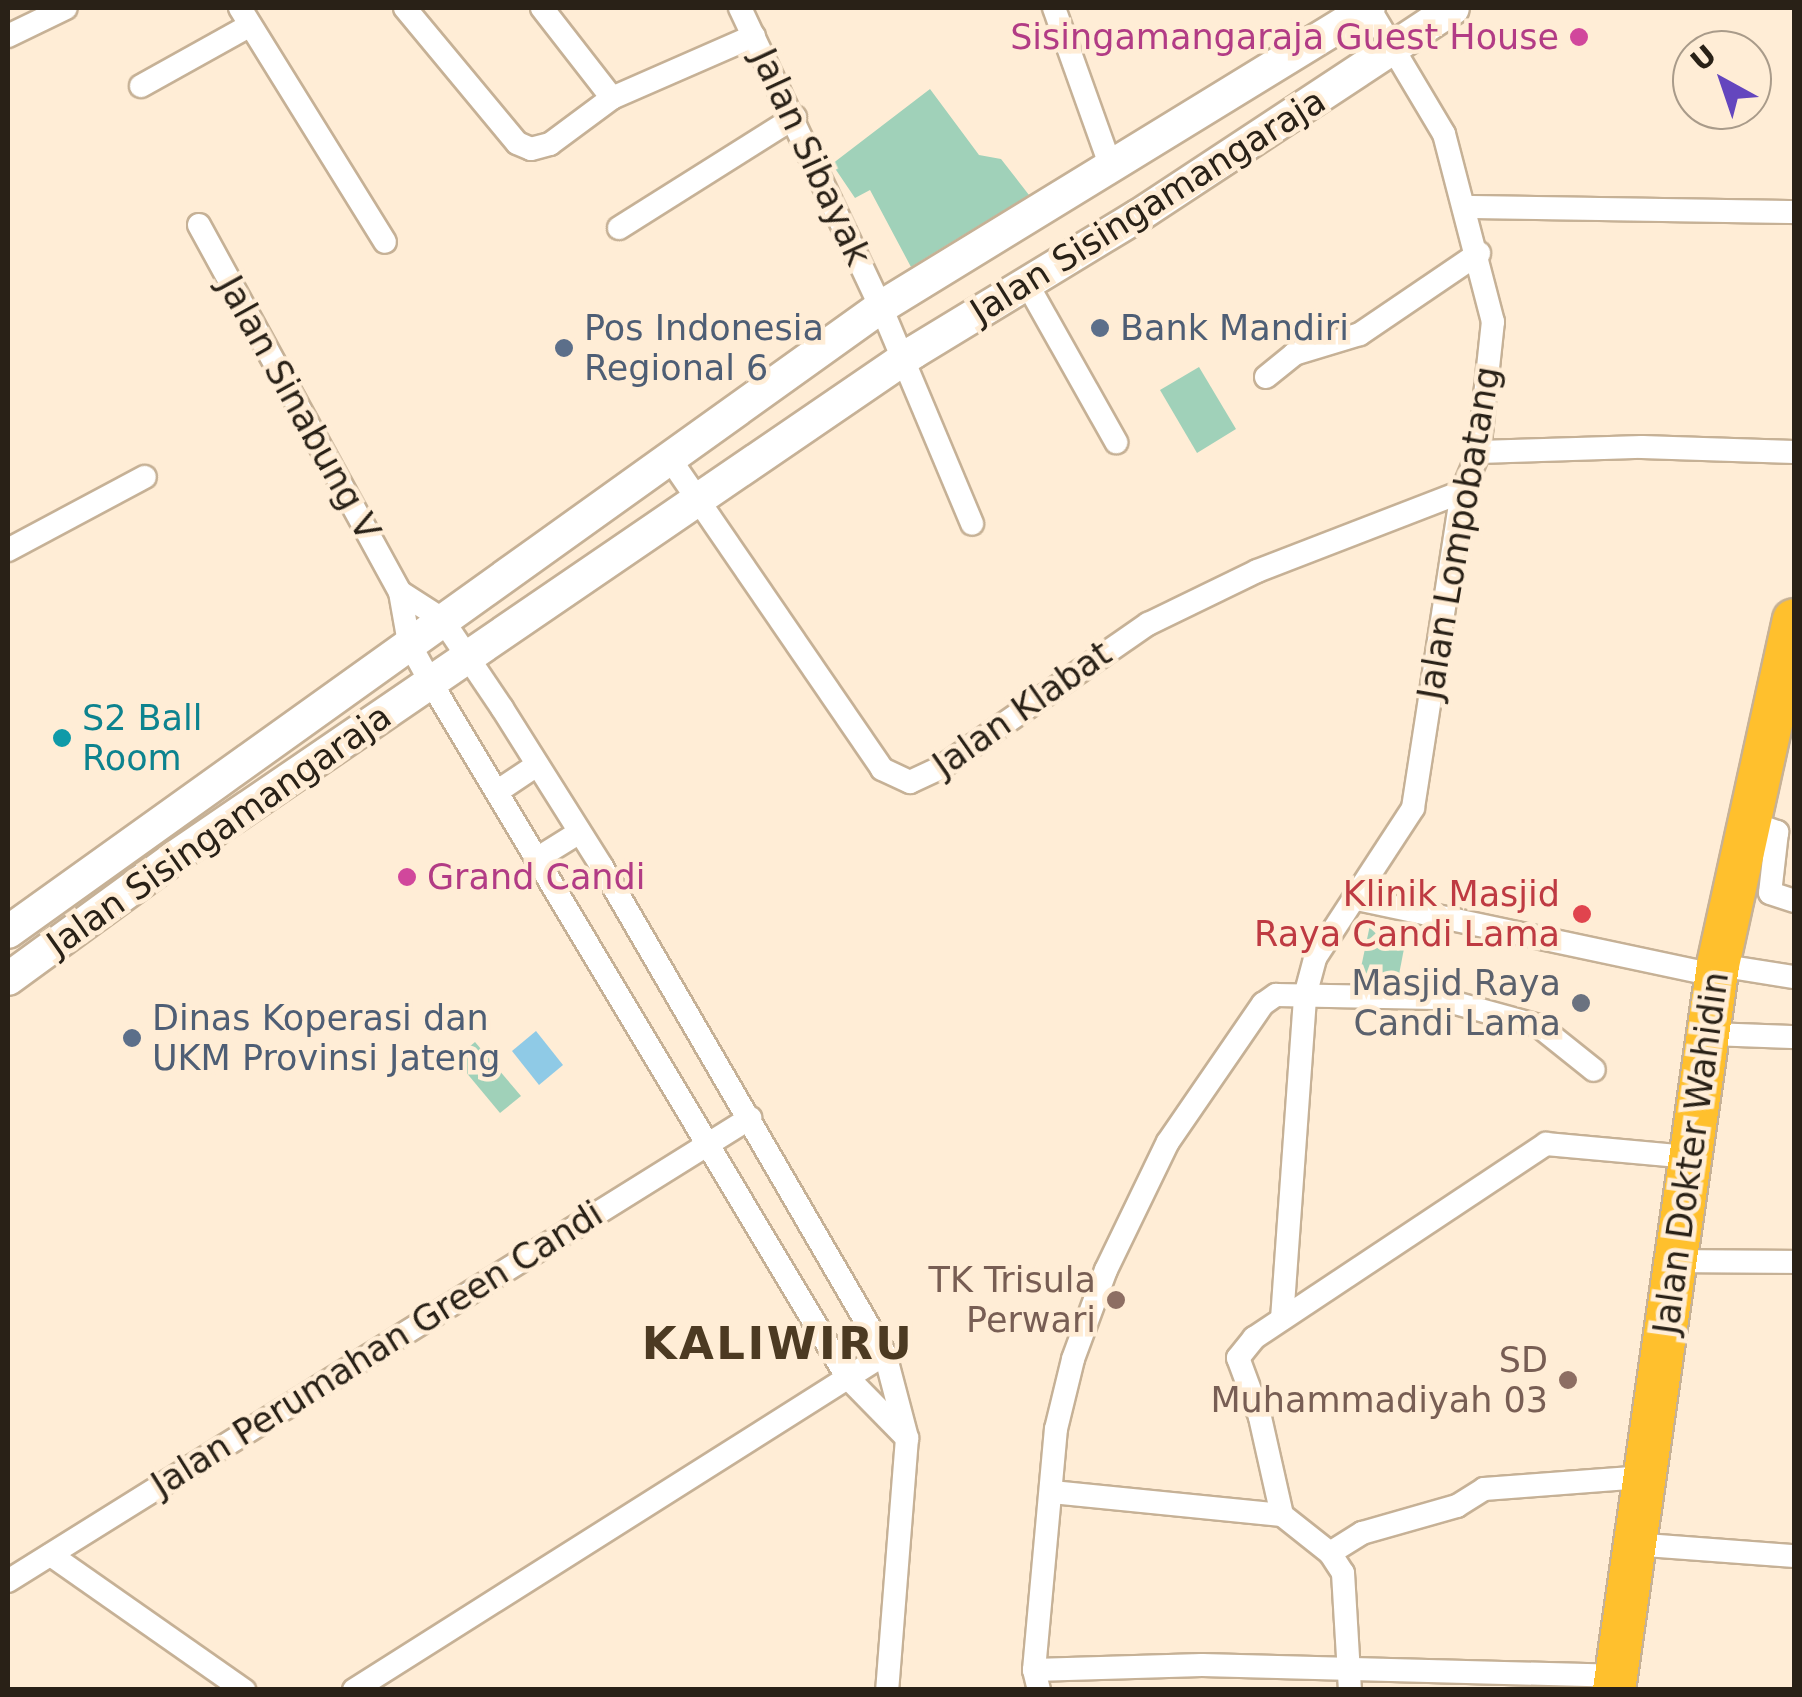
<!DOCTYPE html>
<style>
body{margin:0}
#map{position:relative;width:1802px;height:1697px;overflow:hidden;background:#ffedd6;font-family:"DejaVu Sans",sans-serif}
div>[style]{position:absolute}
.green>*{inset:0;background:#a0d1b9}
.water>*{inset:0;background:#8fcae6}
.roads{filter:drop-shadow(2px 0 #c6b196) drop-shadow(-2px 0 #c6b196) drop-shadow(0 2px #c6b196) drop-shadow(0 -2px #c6b196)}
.street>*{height:22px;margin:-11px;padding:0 11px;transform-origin:11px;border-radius:11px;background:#fff}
.secondary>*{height:32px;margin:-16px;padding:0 16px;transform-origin:16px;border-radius:16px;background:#fff}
.highway>*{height:42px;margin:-21px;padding:0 21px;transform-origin:21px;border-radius:21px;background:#ffc02d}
.dots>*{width:28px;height:28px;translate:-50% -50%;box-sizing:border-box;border:5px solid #ffedd6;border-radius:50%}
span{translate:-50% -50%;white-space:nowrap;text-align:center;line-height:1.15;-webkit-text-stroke:9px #ffedd6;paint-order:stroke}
.hotel-label{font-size:35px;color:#b23c85}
.right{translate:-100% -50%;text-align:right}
.left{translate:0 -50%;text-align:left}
.street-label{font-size:35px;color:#292117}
.service-label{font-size:35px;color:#4e5e75}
.culture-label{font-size:35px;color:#0d838f}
.health-label{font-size:35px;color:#be3a42}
.worship-label{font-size:35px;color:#5b616d}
.education-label{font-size:35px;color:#785e54}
.district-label{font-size:45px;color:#4c3a22;font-weight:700;letter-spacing:2.5px}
.frame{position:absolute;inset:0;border:10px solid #292117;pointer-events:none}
.north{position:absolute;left:1672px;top:30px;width:100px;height:100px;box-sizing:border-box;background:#ffedd6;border:2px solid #a99b8a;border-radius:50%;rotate:320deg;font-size:28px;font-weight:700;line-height:40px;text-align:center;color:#292117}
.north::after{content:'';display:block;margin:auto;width:35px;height:45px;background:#6446be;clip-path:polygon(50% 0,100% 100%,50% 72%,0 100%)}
</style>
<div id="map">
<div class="green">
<i style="clip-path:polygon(930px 89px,979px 155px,1001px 159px,1029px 195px,911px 267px,870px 190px,855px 198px,832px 164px)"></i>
<i style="clip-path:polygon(1199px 367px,1236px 429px,1197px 453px,1160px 390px)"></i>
<i style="clip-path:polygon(1370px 925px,1407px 933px,1397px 985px,1359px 977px)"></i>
<i style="clip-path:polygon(475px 1042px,521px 1096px,500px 1113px,455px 1059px)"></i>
</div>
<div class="water">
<i style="clip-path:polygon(536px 1031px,563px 1065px,539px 1085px,512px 1051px)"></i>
</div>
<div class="roads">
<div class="street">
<i style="left:240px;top:8px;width:275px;rotate:58.2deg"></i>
<i style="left:405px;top:8px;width:175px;rotate:50.3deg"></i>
<i style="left:517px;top:143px;width:15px;rotate:23deg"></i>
<i style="left:531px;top:149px;width:20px;rotate:-15deg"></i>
<i style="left:550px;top:144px;width:77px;rotate:-36.6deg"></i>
<i style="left:612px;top:98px;width:155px;rotate:-23.6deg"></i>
<i style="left:542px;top:8px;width:114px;rotate:52.1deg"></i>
<i style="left:740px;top:8px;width:331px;rotate:64.8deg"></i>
<i style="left:881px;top:307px;width:235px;rotate:67.2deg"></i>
<i style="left:1054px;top:8px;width:169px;rotate:70.3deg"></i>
<i style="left:8px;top:36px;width:64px;rotate:-25.8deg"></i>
<i style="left:141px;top:86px;width:124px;rotate:-29.1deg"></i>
<i style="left:1468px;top:207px;width:326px;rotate:0.9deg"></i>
<i style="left:199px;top:225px;width:418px;rotate:61.3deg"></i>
<i style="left:400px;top:592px;width:52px;rotate:80deg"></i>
<i style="left:409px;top:643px;width:43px;rotate:61.1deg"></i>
<i style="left:430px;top:681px;width:811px;rotate:59.07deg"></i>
<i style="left:847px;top:1377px;width:86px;rotate:45.5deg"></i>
<i style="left:619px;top:228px;width:208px;rotate:-32.2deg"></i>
<i style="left:1026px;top:282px;width:184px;rotate:60.6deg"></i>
<i style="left:1266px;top:377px;width:36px;rotate:-39deg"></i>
<i style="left:1294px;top:354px;width:69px;rotate:-16.9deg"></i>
<i style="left:1360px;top:334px;width:144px;rotate:-34.2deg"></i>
<i style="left:1479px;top:452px;width:163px;rotate:-1.8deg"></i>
<i style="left:1642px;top:447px;width:152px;rotate:1.9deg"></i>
<i style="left:668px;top:456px;width:379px;rotate:55.6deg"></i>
<i style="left:882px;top:769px;width:31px;rotate:25deg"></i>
<i style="left:910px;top:782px;width:35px;rotate:-25deg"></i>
<i style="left:942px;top:767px;width:251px;rotate:-34.8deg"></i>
<i style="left:1148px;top:624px;width:121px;rotate:-25.9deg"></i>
<i style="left:1257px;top:571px;width:220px;rotate:-21.1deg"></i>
<i style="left:8px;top:550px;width:155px;rotate:-28.1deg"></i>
<i style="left:400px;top:592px;width:50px;rotate:32.7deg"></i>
<i style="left:442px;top:619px;width:107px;rotate:56deg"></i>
<i style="left:502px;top:708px;width:188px;rotate:57.8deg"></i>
<i style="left:602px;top:867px;width:563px;rotate:59.84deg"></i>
<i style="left:885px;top:1354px;width:87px;rotate:75.3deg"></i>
<i style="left:907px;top:1438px;width:253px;rotate:94.5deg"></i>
<i style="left:498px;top:791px;width:47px;rotate:-33.7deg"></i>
<i style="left:1751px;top:823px;width:28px;rotate:19deg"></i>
<i style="left:1777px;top:832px;width:61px;rotate:96.5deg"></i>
<i style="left:1770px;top:893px;width:25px;rotate:18deg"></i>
<i style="left:538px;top:858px;width:49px;rotate:-31.8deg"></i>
<i style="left:1357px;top:899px;width:369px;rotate:12deg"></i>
<i style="left:1718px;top:965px;width:77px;rotate:9deg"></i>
<i style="left:1708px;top:1034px;width:86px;rotate:2deg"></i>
<i style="left:1677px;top:1261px;width:117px;rotate:0.5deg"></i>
<i style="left:1282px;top:1319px;width:324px;rotate:-85.9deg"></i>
<i style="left:1305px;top:996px;width:39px;rotate:-75deg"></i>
<i style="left:1315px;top:958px;width:179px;rotate:-56.8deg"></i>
<i style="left:1413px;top:808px;width:320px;rotate:-81.2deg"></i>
<i style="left:1462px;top:492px;width:43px;rotate:-67deg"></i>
<i style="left:1479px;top:452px;width:131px;rotate:-83.9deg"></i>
<i style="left:1493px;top:322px;width:194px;rotate:-104.6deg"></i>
<i style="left:1444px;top:134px;width:147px;rotate:-120.8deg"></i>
<i style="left:1052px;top:1492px;width:231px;rotate:5.7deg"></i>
<i style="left:1282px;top:1515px;width:61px;rotate:38.4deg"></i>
<i style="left:1330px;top:1553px;width:24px;rotate:57deg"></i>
<i style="left:1343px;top:1573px;width:117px;rotate:86.6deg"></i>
<i style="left:1282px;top:1515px;width:100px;rotate:-102.7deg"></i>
<i style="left:1260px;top:1417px;width:63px;rotate:-110.4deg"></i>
<i style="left:1238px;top:1358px;width:26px;rotate:-51deg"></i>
<i style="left:1254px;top:1338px;width:351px;rotate:-33.6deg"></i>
<i style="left:1546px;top:1144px;width:145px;rotate:5.2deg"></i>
<i style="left:1633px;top:1544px;width:161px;rotate:4.3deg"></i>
<i style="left:1330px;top:1553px;width:38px;rotate:-32deg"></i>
<i style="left:1362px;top:1533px;width:99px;rotate:-15.9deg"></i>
<i style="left:1457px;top:1506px;width:32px;rotate:-32deg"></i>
<i style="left:1484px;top:1489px;width:158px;rotate:-4.3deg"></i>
<i style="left:51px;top:1555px;width:236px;rotate:35deg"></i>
<i style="left:8px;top:1581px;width:875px;rotate:-31.96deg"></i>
<i style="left:1034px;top:1670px;width:168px;rotate:-1.7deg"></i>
<i style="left:1202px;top:1665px;width:413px;rotate:1.5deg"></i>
<i style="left:354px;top:1690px;width:628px;rotate:-32.32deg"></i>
<i style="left:1039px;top:1690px;width:21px;rotate:-104deg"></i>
<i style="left:1034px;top:1670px;width:242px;rotate:-84.8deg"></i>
<i style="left:1056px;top:1429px;width:72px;rotate:-76.3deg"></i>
<i style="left:1073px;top:1359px;width:95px;rotate:-69.7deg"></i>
<i style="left:1106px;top:1270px;width:142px;rotate:-64.2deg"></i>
<i style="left:1168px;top:1142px;width:168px;rotate:-55.5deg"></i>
<i style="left:1263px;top:1004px;width:16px;rotate:-35deg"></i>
<i style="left:1276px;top:995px;width:161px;rotate:1.1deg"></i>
<i style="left:1437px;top:998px;width:106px;rotate:15.4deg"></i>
<i style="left:1539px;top:1026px;width:70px;rotate:38.7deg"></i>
</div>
<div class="secondary">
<i style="left:8px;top:932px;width:1074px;rotate:-35.6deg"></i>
<i style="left:881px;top:307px;width:572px;rotate:-31.5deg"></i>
<i style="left:8px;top:979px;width:207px;rotate:-36.1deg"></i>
<i style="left:175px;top:857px;width:895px;rotate:-34.35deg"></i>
<i style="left:914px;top:352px;width:262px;rotate:-31.3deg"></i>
<i style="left:1138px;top:216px;width:377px;rotate:-33.4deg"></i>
</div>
<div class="highway">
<i style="left:1614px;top:1690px;width:732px;rotate:-81.84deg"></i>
<i style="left:1718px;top:965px;width:353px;rotate:-77.6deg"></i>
</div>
</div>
<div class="dots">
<i style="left:1579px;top:37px;background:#d1479c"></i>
<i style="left:1100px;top:328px;background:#5c6f8a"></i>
<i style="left:564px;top:348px;background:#5c6f8a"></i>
<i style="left:62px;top:738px;background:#0f9aa8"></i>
<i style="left:407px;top:877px;background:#d1479c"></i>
<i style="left:1582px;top:914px;background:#e0444e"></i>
<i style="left:1581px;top:1003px;background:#6b7280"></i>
<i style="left:132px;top:1038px;background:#5c6f8a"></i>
<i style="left:1116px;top:1300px;background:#8d6e63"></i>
<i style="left:1568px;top:1380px;background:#8d6e63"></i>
</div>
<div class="hotel-label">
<span class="right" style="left:1559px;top:37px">Sisingamangaraja Guest House</span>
<span class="left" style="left:427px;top:877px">Grand Candi</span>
</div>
<div class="street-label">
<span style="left:811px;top:157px;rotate:65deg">Jalan Sibayak</span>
<span style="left:1148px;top:206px;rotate:-32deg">Jalan Sisingamangaraja</span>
<span style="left:299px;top:408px;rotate:61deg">Jalan Sinabung V</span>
<span style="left:1459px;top:533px;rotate:-80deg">Jalan Lompobatang</span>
<span style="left:1022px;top:709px;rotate:-35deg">Jalan Klabat</span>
<span style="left:219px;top:830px;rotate:-35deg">Jalan Sisingamangaraja</span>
<span style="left:1691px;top:1153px;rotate:-82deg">Jalan Dokter Wahidin</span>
<span style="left:377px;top:1349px;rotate:-32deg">Jalan Perumahan Green Candi</span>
</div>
<div class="service-label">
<span class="left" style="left:584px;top:348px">Pos Indonesia<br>Regional 6</span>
<span class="left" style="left:1120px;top:328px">Bank Mandiri</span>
<span class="left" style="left:152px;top:1038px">Dinas Koperasi dan<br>UKM Provinsi Jateng</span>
</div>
<div class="culture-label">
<span class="left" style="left:82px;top:738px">S2 Ball<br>Room</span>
</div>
<div class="health-label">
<span class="right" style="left:1560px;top:914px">Klinik Masjid<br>Raya Candi Lama</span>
</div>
<div class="worship-label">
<span class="right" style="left:1561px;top:1003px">Masjid Raya<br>Candi Lama</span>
</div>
<div class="education-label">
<span class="right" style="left:1096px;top:1300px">TK Trisula<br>Perwari</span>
<span class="right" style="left:1548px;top:1380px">SD<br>Muhammadiyah 03</span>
</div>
<div class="district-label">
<span style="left:778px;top:1344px">KALIWIRU</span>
</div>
<div class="frame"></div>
<div class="north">U</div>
</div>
